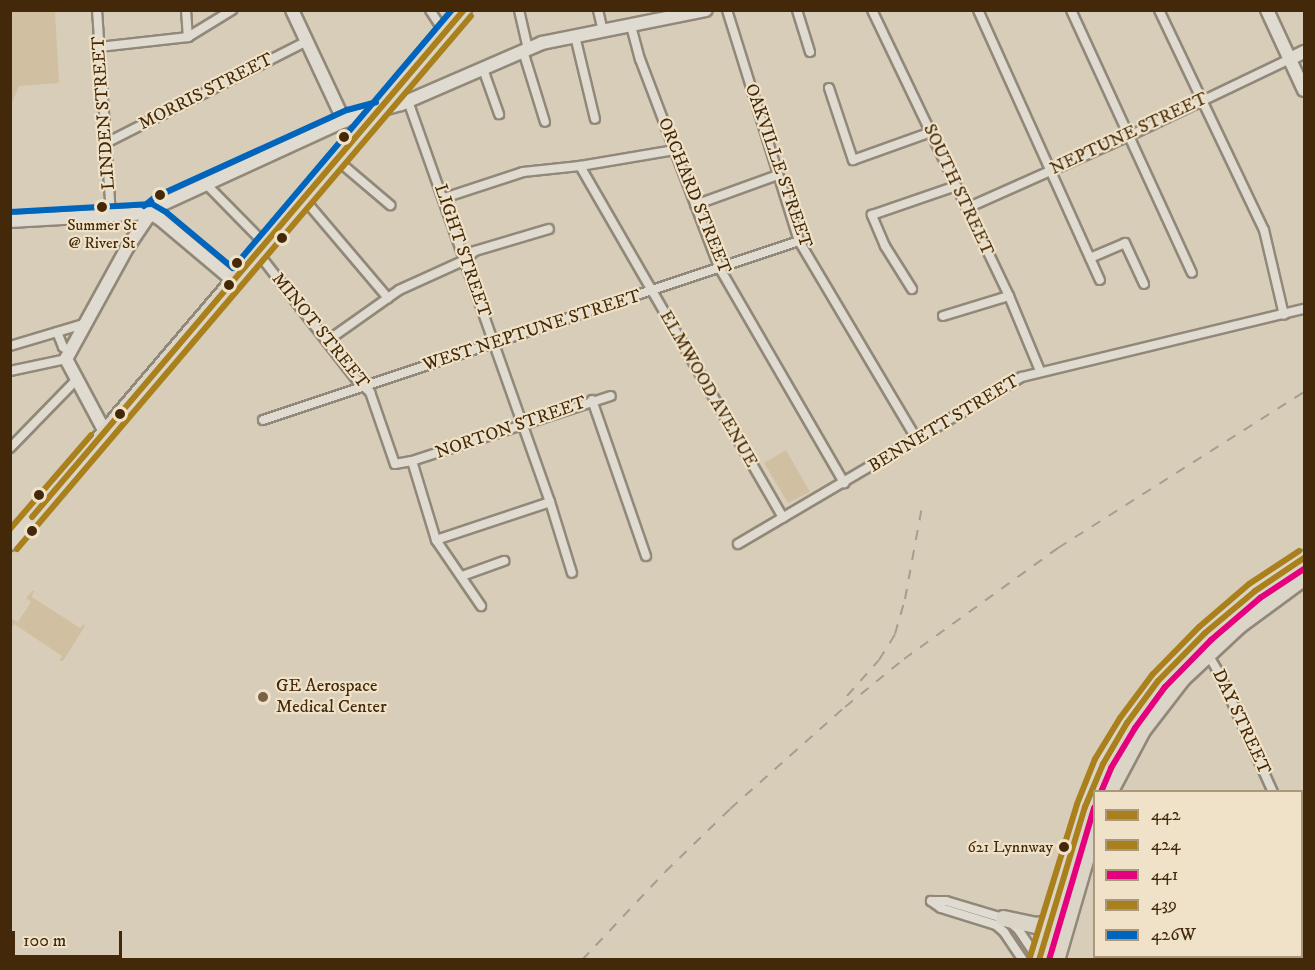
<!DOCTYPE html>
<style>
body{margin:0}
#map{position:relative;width:1315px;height:970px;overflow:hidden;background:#d8cdb8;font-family:"IM FELL DW Pica",serif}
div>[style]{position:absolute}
.green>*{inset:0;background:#d0c0a1}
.roads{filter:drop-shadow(2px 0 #928879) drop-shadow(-2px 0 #928879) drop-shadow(0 2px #928879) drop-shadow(0 -2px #928879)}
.street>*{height:8px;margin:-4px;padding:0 4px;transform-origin:4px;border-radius:4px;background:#e0dbd1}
.secondary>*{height:12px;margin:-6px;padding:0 6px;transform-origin:6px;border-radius:6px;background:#e0dbd1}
.primary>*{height:14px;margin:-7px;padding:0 7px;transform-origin:7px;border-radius:7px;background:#dbd5c8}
.highway>*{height:15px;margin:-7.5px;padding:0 7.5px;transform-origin:7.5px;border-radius:7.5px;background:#dbd5c8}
.rail>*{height:2px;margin-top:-1px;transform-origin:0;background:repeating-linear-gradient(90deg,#a49d92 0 10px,transparent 0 20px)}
.bus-1>*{height:6px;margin:-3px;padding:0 3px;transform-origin:3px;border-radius:3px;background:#aa801d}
.bus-2>*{height:6px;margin:-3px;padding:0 3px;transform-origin:3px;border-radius:3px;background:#aa801d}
.bus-3>*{height:6px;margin:-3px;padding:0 3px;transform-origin:3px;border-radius:3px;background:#e5007d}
.bus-4>*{height:6px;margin:-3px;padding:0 3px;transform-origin:3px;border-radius:3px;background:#aa801d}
.bus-5>*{height:6px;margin:-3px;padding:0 3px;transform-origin:3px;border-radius:3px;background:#0065bd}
.bus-6>*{height:6px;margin:-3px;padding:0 3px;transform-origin:3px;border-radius:3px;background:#aa801d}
.dots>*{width:16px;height:16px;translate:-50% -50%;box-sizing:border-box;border:3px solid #efe2c8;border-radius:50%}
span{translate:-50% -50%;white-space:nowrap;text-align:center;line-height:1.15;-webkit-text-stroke:4.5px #efe2c8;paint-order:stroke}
.bus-label{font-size:16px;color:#43290a}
.right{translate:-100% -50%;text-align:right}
.street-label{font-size:18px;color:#43290a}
.poi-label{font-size:18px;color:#43290a}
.left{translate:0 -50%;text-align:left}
.frame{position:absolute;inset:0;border:12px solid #43290a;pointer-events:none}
.legend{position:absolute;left:1093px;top:790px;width:210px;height:168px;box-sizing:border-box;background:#efe2c8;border:2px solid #aa987c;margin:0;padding:8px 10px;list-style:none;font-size:18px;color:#43290a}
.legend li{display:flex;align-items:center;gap:12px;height:30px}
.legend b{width:30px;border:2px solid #aa987c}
.scale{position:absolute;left:12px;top:931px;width:110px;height:27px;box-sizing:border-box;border:3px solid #43290a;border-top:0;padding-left:8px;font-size:18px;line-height:21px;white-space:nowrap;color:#43290a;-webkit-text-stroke:4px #efe2c8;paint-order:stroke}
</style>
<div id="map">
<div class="green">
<i style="clip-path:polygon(10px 11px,55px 11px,59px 83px,19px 86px,11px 105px)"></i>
<i style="clip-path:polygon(786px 450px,810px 492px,788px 503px,764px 463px)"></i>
<i style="clip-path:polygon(32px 591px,34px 591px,32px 597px,80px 628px,84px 624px,85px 626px,63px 661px,59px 661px,62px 656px,14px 624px,11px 629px,12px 619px,18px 622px,31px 602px,26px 598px)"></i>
</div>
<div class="roads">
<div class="street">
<i style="left:97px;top:10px;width:205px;rotate:86.1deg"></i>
<i style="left:186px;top:10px;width:27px;rotate:86deg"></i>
<i style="left:430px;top:10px;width:27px;rotate:57deg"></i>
<i style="left:519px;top:10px;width:39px;rotate:77deg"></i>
<i style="left:598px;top:10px;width:22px;rotate:77deg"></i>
<i style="left:727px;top:10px;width:242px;rotate:72.7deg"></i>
<i style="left:799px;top:241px;width:229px;rotate:59.3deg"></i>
<i style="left:797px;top:10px;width:44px;rotate:72.8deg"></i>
<i style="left:872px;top:10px;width:317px;rotate:64.4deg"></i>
<i style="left:1009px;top:296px;width:81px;rotate:67.5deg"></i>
<i style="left:978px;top:10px;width:296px;rotate:65.7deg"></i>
<i style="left:1071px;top:10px;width:289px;rotate:65.3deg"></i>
<i style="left:1159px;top:10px;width:244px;rotate:64.5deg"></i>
<i style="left:1264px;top:230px;width:87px;rotate:76.8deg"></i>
<i style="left:631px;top:26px;width:34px;rotate:75deg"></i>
<i style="left:640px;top:59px;width:222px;rotate:69.2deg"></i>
<i style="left:719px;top:267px;width:250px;rotate:59.9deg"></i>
<i style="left:575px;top:36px;width:85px;rotate:76.5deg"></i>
<i style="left:99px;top:47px;width:90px;rotate:-6.4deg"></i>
<i style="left:188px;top:37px;width:52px;rotate:-31.5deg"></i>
<i style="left:523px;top:51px;width:74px;rotate:72.8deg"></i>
<i style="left:483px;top:69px;width:48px;rotate:70.4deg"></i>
<i style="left:829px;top:88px;width:76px;rotate:71.6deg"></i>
<i style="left:853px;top:160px;width:83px;rotate:-19.7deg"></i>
<i style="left:408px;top:101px;width:425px;rotate:70.5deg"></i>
<i style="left:550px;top:502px;width:74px;rotate:72.8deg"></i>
<i style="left:106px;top:143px;width:225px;rotate:-26.9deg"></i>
<i style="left:337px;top:160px;width:70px;rotate:40.3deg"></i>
<i style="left:580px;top:166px;width:406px;rotate:60deg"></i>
<i style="left:206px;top:184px;width:84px;rotate:45.5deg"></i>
<i style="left:444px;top:198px;width:83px;rotate:-18.2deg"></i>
<i style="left:523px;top:172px;width:57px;rotate:-6deg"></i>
<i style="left:580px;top:166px;width:96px;rotate:-9.6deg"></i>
<i style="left:304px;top:199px;width:130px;rotate:49.7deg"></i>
<i style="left:695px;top:205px;width:88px;rotate:-19.9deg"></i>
<i style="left:967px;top:208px;width:177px;rotate:-24deg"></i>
<i style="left:1129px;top:136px;width:178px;rotate:-25.6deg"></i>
<i style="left:258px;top:253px;width:161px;rotate:52.1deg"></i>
<i style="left:357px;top:380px;width:18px;rotate:43deg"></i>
<i style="left:370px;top:392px;width:76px;rotate:70.9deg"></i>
<i style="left:395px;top:464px;width:17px;rotate:-10deg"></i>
<i style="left:412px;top:461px;width:209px;rotate:-18.1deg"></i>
<i style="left:1090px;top:258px;width:38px;rotate:-23deg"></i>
<i style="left:1125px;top:243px;width:45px;rotate:65.1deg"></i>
<i style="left:912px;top:289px;width:51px;rotate:-122.1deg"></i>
<i style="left:885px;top:246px;width:34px;rotate:-113deg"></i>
<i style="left:872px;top:215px;width:89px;rotate:-19deg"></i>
<i style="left:943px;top:316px;width:69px;rotate:-16.9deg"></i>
<i style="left:57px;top:332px;width:16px;rotate:68deg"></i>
<i style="left:63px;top:347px;width:9px;rotate:36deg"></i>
<i style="left:327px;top:341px;width:88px;rotate:-35.3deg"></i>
<i style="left:399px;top:290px;width:72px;rotate:-24.4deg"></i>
<i style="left:465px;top:260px;width:13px;rotate:-42deg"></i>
<i style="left:475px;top:251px;width:77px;rotate:-16.6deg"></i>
<i style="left:10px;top:346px;width:80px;rotate:-16.6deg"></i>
<i style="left:10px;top:371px;width:57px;rotate:-12.1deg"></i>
<i style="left:592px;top:400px;width:165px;rotate:70.9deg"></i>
<i style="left:263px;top:420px;width:565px;rotate:-18.47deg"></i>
<i style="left:10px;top:448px;width:96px;rotate:-45.8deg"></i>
<i style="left:412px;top:461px;width:83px;rotate:73.1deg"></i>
<i style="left:436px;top:540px;width:80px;rotate:55.7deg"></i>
<i style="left:436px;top:540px;width:120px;rotate:-18.4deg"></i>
<i style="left:738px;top:544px;width:329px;rotate:-30.5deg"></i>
<i style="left:1022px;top:377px;width:290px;rotate:-13.6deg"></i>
<i style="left:462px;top:576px;width:45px;rotate:-19.7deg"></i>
<i style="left:1207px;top:653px;width:21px;rotate:59deg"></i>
<i style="left:1218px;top:671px;width:133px;rotate:65.6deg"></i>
<i style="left:1302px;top:839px;width:2px;rotate:-27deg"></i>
<i style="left:931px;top:901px;width:15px"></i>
<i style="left:946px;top:901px;width:63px;rotate:16.7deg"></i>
<i style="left:1006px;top:919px;width:16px;rotate:40deg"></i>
<i style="left:1018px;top:929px;width:37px;rotate:56deg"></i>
<i style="left:931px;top:901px;width:12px;rotate:35deg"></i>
<i style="left:941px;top:908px;width:58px;rotate:17.2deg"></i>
<i style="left:996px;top:925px;width:11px;rotate:41deg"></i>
<i style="left:1004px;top:932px;width:34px;rotate:56deg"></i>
<i style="left:1222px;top:960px;width:4px;rotate:-76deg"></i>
</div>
<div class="secondary">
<i style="left:292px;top:10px;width:123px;rotate:64.9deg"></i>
<i style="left:1267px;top:10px;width:88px;rotate:65.2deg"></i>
<i style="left:1290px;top:59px;width:16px;rotate:-27deg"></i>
<i style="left:10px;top:221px;width:140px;rotate:-3.3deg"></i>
<i style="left:150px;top:213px;width:12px;rotate:31deg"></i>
<i style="left:160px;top:219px;width:97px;rotate:40deg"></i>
<i style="left:105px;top:432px;width:83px;rotate:-118.1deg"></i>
<i style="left:66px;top:359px;width:127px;rotate:-61.2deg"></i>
<i style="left:127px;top:248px;width:48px;rotate:-56deg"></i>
<i style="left:154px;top:208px;width:217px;rotate:-24.6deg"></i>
<i style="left:351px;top:118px;width:52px;rotate:-15.6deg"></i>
<i style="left:401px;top:104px;width:154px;rotate:-23.4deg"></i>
<i style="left:542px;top:43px;width:167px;rotate:-11.4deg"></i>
</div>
<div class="primary">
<i style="left:10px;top:543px;width:700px;rotate:-49.58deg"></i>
</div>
<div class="highway">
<i style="left:1109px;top:792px;width:70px;rotate:-62deg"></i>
<i style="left:1142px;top:730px;width:66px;rotate:-52.4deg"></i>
<i style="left:1182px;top:678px;width:79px;rotate:-43deg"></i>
<i style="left:1240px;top:624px;width:79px;rotate:-36.3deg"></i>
<i style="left:1003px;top:918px;width:34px;rotate:12deg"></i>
<i style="left:1036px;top:925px;width:14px;rotate:-12deg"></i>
<i style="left:1039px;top:960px;width:160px;rotate:-73.3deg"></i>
<i style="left:1085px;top:807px;width:47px;rotate:-67.3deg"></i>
<i style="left:1103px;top:764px;width:48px;rotate:-59.7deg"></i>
<i style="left:1127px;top:723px;width:52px;rotate:-53.6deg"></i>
<i style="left:1158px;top:681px;width:67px;rotate:-45.6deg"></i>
<i style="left:1205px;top:633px;width:65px;rotate:-40deg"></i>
<i style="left:1255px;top:591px;width:59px;rotate:-34deg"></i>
<i style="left:1056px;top:960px;width:136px;rotate:-73.8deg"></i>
</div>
</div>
<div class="rail">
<i style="left:847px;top:696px;width:48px;rotate:-48.4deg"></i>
<i style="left:879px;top:660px;width:31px;rotate:-58deg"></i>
<i style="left:895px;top:634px;width:36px;rotate:-74deg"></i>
<i style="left:905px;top:599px;width:95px;rotate:-79.6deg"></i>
<i style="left:582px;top:960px;width:121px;rotate:-46.7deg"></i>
<i style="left:665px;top:872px;width:91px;rotate:-44.1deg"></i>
<i style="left:730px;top:809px;width:154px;rotate:-41.6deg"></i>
<i style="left:845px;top:707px;width:76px;rotate:-39.1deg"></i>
<i style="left:904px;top:659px;width:190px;rotate:-35.8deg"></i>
<i style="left:1058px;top:548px;width:291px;rotate:-32.4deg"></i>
</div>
<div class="bus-1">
<i style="left:32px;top:517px;width:666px;rotate:-49.57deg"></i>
<i style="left:1039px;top:960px;width:160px;rotate:-73.3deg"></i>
<i style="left:1085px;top:807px;width:47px;rotate:-67.3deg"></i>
<i style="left:1103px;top:764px;width:48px;rotate:-59.7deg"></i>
<i style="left:1127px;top:723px;width:52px;rotate:-53.6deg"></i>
<i style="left:1158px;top:681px;width:67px;rotate:-45.6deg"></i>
<i style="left:1205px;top:633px;width:65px;rotate:-40deg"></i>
<i style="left:1255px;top:591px;width:59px;rotate:-34deg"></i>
</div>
<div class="bus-2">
<i style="left:17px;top:549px;width:700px;rotate:-49.58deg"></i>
</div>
<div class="bus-3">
<i style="left:1101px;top:792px;width:26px;rotate:-67deg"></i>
<i style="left:1111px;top:768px;width:47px;rotate:-59deg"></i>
<i style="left:1135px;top:728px;width:51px;rotate:-53.8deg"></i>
<i style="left:1165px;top:687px;width:66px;rotate:-45.6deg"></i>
<i style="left:1211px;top:640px;width:65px;rotate:-40.6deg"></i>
<i style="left:1260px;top:598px;width:53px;rotate:-33.4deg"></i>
<i style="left:1049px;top:960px;width:159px;rotate:-73.5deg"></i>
</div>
<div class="bus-4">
<i style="left:1030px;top:957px;width:160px;rotate:-72.9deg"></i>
<i style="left:1077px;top:804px;width:48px;rotate:-68.2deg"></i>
<i style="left:1095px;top:759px;width:48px;rotate:-58.6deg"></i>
<i style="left:1120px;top:718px;width:54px;rotate:-53.3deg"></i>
<i style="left:1152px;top:675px;width:67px;rotate:-45.6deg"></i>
<i style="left:1199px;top:627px;width:66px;rotate:-40.7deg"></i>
<i style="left:1249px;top:584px;width:60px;rotate:-33.4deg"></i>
</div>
<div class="bus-5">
<i style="left:144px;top:206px;width:14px;rotate:-39deg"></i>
<i style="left:155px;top:197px;width:211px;rotate:-24.4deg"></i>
<i style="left:347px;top:110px;width:30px;rotate:-15deg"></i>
<i style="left:10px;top:212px;width:142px;rotate:-3.2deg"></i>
<i style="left:152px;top:204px;width:16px;rotate:30deg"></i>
<i style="left:166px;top:212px;width:87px;rotate:39.9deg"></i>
<i style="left:233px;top:268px;width:338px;rotate:-49.7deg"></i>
</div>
<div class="bus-6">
<i style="left:10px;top:529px;width:124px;rotate:-49.2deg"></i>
</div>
<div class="dots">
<i style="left:344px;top:137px;background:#43290a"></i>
<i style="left:160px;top:195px;background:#43290a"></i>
<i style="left:102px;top:207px;background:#43290a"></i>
<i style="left:282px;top:238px;background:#43290a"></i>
<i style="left:237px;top:263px;background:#43290a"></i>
<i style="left:229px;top:285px;background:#43290a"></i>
<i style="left:120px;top:414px;background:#43290a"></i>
<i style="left:39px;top:495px;background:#43290a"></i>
<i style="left:32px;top:531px;background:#43290a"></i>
<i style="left:263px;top:697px;background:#776247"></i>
<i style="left:1064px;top:847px;background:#43290a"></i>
</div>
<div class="bus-label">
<span style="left:102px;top:234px">Summer St<br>@ River St</span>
<span class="right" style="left:1053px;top:847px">621 Lynnway</span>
</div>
<div class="street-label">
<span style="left:206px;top:92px;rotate:-27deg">MORRIS STREET</span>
<span style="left:104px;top:113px;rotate:-94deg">LINDEN STREET</span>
<span style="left:1129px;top:134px;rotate:-25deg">NEPTUNE STREET</span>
<span style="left:778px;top:166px;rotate:71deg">OAKVILLE STREET</span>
<span style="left:958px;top:190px;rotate:65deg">SOUTH STREET</span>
<span style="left:694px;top:196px;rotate:68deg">ORCHARD STREET</span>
<span style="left:462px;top:251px;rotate:71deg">LIGHT STREET</span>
<span style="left:320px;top:331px;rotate:51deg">MINOT STREET</span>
<span style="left:532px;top:331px;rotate:-18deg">WEST NEPTUNE STREET</span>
<span style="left:708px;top:389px;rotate:60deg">ELMWOOD AVENUE</span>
<span style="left:944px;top:424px;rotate:-31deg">BENNETT STREET</span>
<span style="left:511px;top:428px;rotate:-19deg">NORTON STREET</span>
<span style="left:1241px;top:722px;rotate:65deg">DAY STREET</span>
</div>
<div class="poi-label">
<span class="left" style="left:276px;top:697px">GE Aerospace<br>Medical Center</span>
</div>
<div class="frame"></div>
<ul class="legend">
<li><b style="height:8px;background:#aa801d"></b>442</li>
<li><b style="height:8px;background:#aa801d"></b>424</li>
<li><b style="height:8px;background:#e5007d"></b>441</li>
<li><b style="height:8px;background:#aa801d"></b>439</li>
<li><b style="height:8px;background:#0065bd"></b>426W</li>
</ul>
<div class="scale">100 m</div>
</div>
